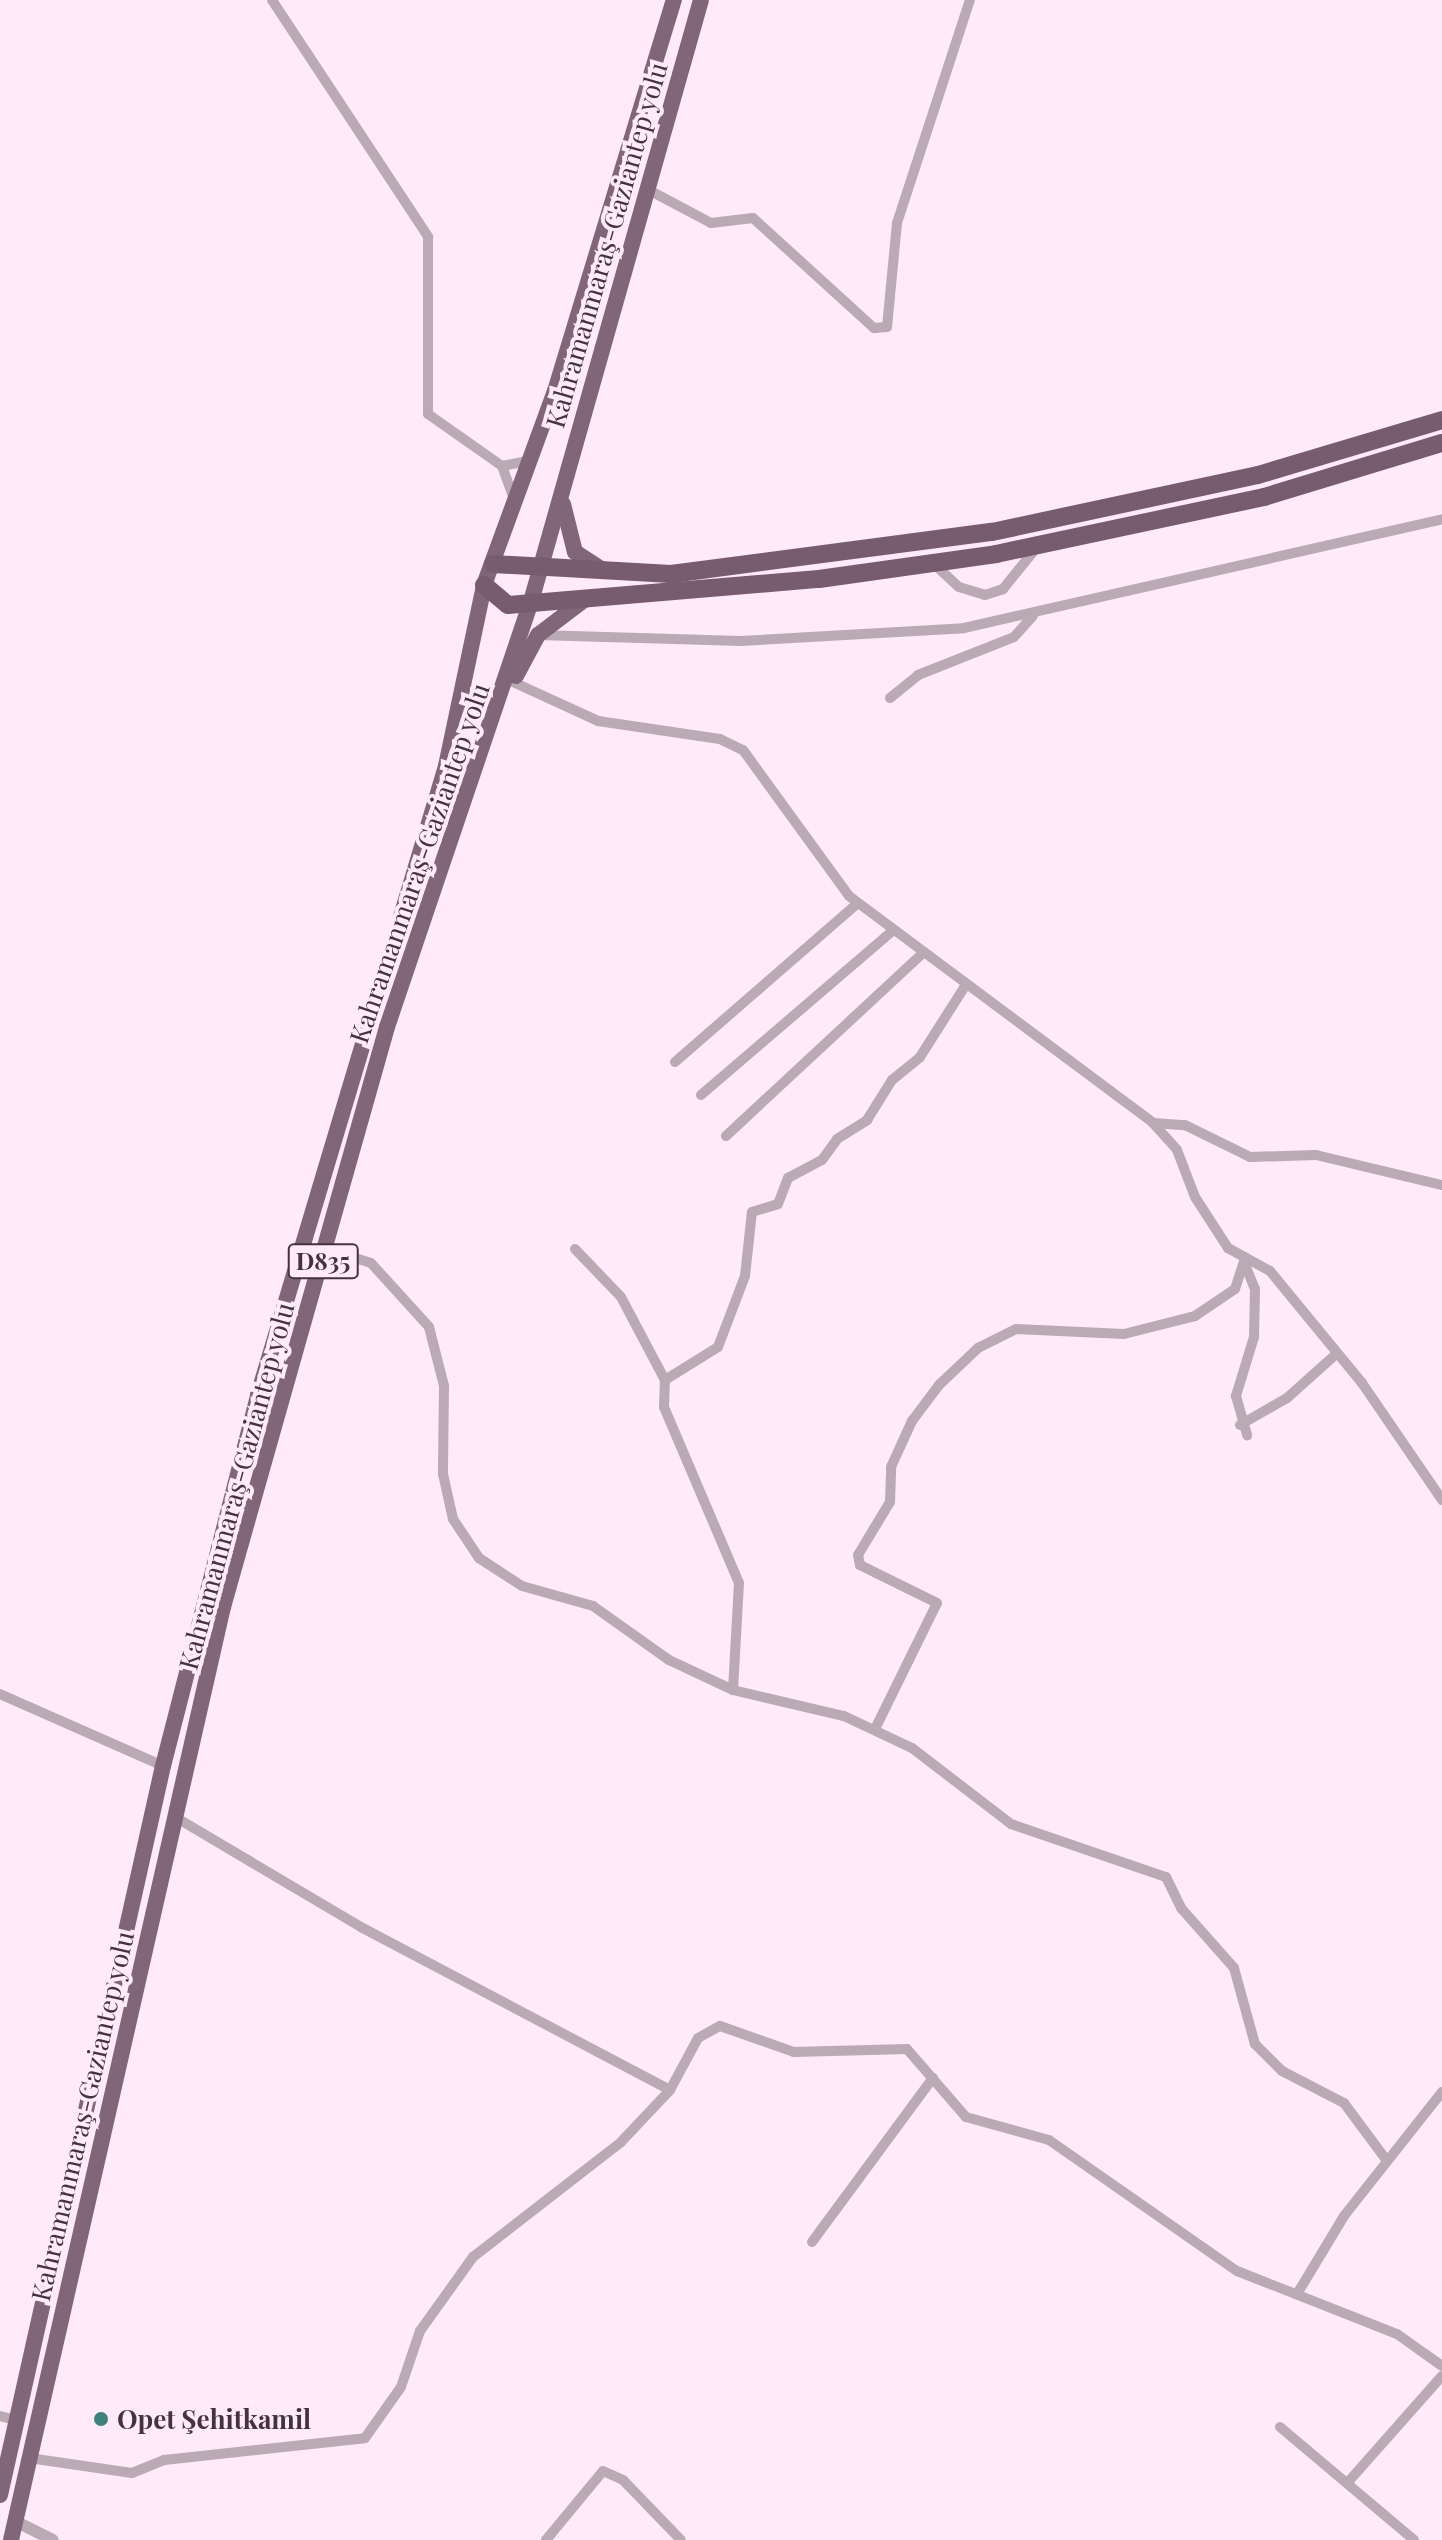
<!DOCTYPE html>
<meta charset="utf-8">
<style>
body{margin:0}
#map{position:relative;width:1442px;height:2540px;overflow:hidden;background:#feeaf8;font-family:"Playfair Display",serif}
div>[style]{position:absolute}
.minor>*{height:10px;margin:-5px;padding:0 5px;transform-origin:5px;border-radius:5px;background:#b9aab4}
.tertiary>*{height:12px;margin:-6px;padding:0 6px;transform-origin:6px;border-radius:6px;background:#b9aab4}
.trunk>*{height:16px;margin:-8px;padding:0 8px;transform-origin:8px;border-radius:8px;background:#806678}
.motorway>*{height:18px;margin:-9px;padding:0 9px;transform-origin:9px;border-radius:9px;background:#775b6f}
.dots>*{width:22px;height:22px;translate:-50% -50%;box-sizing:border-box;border:4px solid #feeaf8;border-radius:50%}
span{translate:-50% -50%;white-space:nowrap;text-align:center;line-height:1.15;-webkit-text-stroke:8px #feeaf8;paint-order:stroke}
.shield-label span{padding:2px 6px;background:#feeaf8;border:2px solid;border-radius:6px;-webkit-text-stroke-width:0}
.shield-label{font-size:24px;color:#41343d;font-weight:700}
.street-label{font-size:26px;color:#41343d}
.poi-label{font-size:26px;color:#41343d;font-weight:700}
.left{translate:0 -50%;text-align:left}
</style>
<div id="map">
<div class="minor">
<i style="left:272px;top:0;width:284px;rotate:56.6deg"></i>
<i style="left:428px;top:237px;width:177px;rotate:90deg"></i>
<i style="left:428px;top:414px;width:90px;rotate:35.1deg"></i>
<i style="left:502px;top:466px;width:25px;rotate:-11deg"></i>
<i style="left:645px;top:188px;width:75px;rotate:27.9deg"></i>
<i style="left:711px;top:223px;width:42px;rotate:-6.8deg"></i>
<i style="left:753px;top:218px;width:164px;rotate:42.3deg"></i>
<i style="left:874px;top:328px;width:13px;rotate:-4deg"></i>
<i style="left:887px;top:327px;width:104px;rotate:-84.5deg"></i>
<i style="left:897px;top:223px;width:235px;rotate:-71.9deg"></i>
<i style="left:502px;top:466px;width:33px;rotate:70deg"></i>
<i style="left:933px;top:563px;width:35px;rotate:43deg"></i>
<i style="left:959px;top:587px;width:27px;rotate:17deg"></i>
<i style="left:985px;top:595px;width:19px;rotate:-18deg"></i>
<i style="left:1003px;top:589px;width:54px;rotate:-51deg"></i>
<i style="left:538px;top:635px;width:203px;rotate:1.7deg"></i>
<i style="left:741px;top:641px;width:223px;rotate:-3.3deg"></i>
<i style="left:964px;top:628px;width:490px;rotate:-12.8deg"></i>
<i style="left:513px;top:682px;width:94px;rotate:24.6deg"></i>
<i style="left:598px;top:721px;width:123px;rotate:8.4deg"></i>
<i style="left:720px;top:739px;width:25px;rotate:26deg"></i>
<i style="left:743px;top:750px;width:180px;rotate:54deg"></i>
<i style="left:849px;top:896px;width:379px;rotate:36.7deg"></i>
<i style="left:1153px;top:1123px;width:36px;rotate:48deg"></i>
<i style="left:1177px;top:1150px;width:50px;rotate:69deg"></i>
<i style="left:1195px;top:1197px;width:61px;rotate:57.1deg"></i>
<i style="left:1228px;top:1248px;width:48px;rotate:28.7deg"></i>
<i style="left:1270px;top:1271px;width:145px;rotate:50.6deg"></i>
<i style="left:1362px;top:1383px;width:142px;rotate:55.6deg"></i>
<i style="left:890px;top:698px;width:36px;rotate:-39deg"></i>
<i style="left:918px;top:675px;width:103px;rotate:-21.6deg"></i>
<i style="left:1014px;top:637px;width:28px;rotate:-48deg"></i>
<i style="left:675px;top:1062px;width:242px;rotate:-41deg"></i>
<i style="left:701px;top:1095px;width:249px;rotate:-40.6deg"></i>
<i style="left:1153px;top:1123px;width:32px;rotate:4deg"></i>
<i style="left:1185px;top:1125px;width:72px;rotate:26.2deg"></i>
<i style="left:1250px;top:1157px;width:66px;rotate:-1.7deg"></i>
<i style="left:1316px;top:1155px;width:130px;rotate:13.4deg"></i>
<i style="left:726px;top:1136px;width:265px;rotate:-42.9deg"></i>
<i style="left:327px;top:1249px;width:46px;rotate:17.7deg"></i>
<i style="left:371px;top:1263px;width:86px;rotate:47.8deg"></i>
<i style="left:429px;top:1327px;width:61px;rotate:75.7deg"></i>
<i style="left:444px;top:1386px;width:88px;rotate:90.7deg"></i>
<i style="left:443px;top:1474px;width:46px;rotate:77.5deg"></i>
<i style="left:453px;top:1519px;width:47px;rotate:56.3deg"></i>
<i style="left:479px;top:1558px;width:51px;rotate:33.1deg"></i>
<i style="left:522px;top:1586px;width:74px;rotate:15.7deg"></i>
<i style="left:593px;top:1606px;width:93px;rotate:35.4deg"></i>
<i style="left:669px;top:1660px;width:71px;rotate:25.1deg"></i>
<i style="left:733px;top:1690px;width:114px;rotate:13.2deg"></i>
<i style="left:844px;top:1716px;width:75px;rotate:25.2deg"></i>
<i style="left:912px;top:1748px;width:125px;rotate:37.5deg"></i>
<i style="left:1011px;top:1824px;width:164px;rotate:18.9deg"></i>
<i style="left:1166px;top:1877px;width:34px;rotate:64deg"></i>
<i style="left:1181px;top:1908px;width:80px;rotate:48.5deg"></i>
<i style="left:1234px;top:1968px;width:79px;rotate:74.6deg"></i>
<i style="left:1255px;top:2044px;width:38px;rotate:45deg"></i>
<i style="left:1282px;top:2071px;width:70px;rotate:27.3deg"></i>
<i style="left:1344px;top:2103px;width:72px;rotate:53.4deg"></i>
<i style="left:575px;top:1249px;width:66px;rotate:46.2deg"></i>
<i style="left:621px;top:1297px;width:94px;rotate:62.1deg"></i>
<i style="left:1246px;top:1267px;width:24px;rotate:68deg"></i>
<i style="left:1255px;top:1289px;width:48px;rotate:91.2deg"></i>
<i style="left:1254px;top:1337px;width:62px;rotate:107deg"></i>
<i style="left:1236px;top:1396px;width:41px;rotate:74.2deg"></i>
<i style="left:1240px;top:1425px;width:54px;rotate:-29.9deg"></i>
<i style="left:1287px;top:1398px;width:63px;rotate:-41.8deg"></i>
<i style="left:733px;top:1690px;width:107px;rotate:-86.8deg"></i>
<i style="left:739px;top:1583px;width:191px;rotate:-113.1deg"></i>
<i style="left:664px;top:1407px;width:27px;rotate:-88deg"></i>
<i style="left:665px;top:1380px;width:62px;rotate:-31.9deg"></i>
<i style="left:718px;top:1347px;width:76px;rotate:-69.2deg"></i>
<i style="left:745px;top:1276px;width:64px;rotate:-83.8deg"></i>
<i style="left:752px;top:1212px;width:27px;rotate:-17deg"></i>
<i style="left:778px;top:1204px;width:28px;rotate:-69deg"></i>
<i style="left:788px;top:1178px;width:38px;rotate:-28deg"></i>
<i style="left:822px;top:1160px;width:26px;rotate:-54deg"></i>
<i style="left:837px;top:1139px;width:36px;rotate:-32deg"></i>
<i style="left:867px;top:1120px;width:47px;rotate:-58deg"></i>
<i style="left:892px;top:1080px;width:36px;rotate:-39deg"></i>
<i style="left:920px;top:1057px;width:84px;rotate:-57.6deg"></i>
<i style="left:0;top:1694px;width:178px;rotate:23.8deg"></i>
<i style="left:875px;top:1729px;width:140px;rotate:-63.8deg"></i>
<i style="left:937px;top:1603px;width:86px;rotate:-153.7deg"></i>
<i style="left:860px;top:1565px;width:10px;rotate:-101deg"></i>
<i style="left:858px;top:1555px;width:62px;rotate:-58.9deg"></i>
<i style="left:890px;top:1502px;width:35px;rotate:-88deg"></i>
<i style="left:891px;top:1467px;width:51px;rotate:-65.5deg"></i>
<i style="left:912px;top:1421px;width:45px;rotate:-53.1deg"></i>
<i style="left:939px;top:1385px;width:54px;rotate:-43.5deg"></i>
<i style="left:978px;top:1348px;width:42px;rotate:-26.6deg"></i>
<i style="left:1016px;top:1329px;width:108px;rotate:2.7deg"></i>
<i style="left:1124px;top:1334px;width:73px;rotate:-14.2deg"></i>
<i style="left:1195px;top:1316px;width:48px;rotate:-34deg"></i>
<i style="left:1235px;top:1289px;width:33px;rotate:-72deg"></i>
<i style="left:670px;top:2090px;width:59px;rotate:-61.7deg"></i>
<i style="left:698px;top:2038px;width:25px;rotate:-29deg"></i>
<i style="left:720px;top:2026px;width:78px;rotate:19.4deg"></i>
<i style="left:794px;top:2052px;width:113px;rotate:-1.5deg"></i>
<i style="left:907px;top:2049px;width:90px;rotate:49.1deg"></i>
<i style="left:966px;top:2117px;width:86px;rotate:15.5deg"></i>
<i style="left:1049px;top:2140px;width:229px;rotate:34.9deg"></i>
<i style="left:1237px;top:2271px;width:172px;rotate:21.5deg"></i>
<i style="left:1397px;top:2334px;width:55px;rotate:35.4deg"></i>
<i style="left:812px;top:2242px;width:204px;rotate:-53.6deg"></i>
<i style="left:1297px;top:2294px;width:91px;rotate:-58.9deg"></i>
<i style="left:1344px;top:2216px;width:158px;rotate:-51.7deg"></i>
<i style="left:0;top:2416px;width:16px;rotate:14deg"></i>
<i style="left:1280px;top:2427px;width:175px;rotate:40.1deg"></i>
<i style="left:29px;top:2458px;width:104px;rotate:8.3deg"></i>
<i style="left:132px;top:2473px;width:35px;rotate:-22deg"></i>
<i style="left:164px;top:2460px;width:202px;rotate:-6.2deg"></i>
<i style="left:365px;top:2438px;width:62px;rotate:-54.8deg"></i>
<i style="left:401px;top:2387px;width:59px;rotate:-71.3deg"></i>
<i style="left:420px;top:2331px;width:91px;rotate:-54.4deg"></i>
<i style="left:473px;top:2257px;width:187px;rotate:-37.8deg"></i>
<i style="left:621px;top:2142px;width:71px;rotate:-46.7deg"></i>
<i style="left:670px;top:2090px;width:349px;rotate:-152.2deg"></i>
<i style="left:361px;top:1927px;width:214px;rotate:-149.4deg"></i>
<i style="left:1349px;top:2481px;width:140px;rotate:-48.5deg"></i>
<i style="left:546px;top:2540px;width:89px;rotate:-50.4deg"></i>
<i style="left:603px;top:2471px;width:22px;rotate:24deg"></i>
<i style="left:623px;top:2480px;width:83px;rotate:46deg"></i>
</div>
<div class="tertiary">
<i style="left:15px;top:2521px;width:42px;rotate:26.6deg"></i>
</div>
<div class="trunk">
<i style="left:563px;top:504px;width:49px;rotate:76deg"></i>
<i style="left:575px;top:552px;width:33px;rotate:33deg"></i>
<i style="left:516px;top:676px;width:47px;rotate:-61.8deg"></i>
<i style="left:538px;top:635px;width:58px;rotate:-37.3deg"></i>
<i style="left:0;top:2495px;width:747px;rotate:-77.4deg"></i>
<i style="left:163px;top:1766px;width:383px;rotate:-75.6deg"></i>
<i style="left:258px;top:1395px;width:656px;rotate:-73.36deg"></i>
<i style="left:446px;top:766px;width:185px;rotate:-78.1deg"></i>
<i style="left:484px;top:585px;width:207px;rotate:-69.9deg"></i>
<i style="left:555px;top:391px;width:409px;rotate:-73.1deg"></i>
<i style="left:11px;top:2540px;width:957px;rotate:-77.2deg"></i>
<i style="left:223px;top:1607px;width:603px;rotate:-74.21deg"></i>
<i style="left:387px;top:1027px;width:453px;rotate:-71.3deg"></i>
<i style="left:532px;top:598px;width:621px;rotate:-74.22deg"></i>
</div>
<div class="motorway">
<i style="left:493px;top:564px;width:178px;rotate:3.2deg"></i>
<i style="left:671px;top:574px;width:324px;rotate:-7.5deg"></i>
<i style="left:992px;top:532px;width:272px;rotate:-12.1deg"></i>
<i style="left:1258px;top:475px;width:192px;rotate:-16.6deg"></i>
<i style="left:484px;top:585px;width:31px;rotate:40deg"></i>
<i style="left:508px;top:605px;width:312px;rotate:-4.8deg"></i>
<i style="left:819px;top:579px;width:179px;rotate:-8deg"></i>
<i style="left:996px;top:554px;width:274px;rotate:-12deg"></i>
<i style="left:1264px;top:497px;width:186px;rotate:-16.9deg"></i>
</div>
<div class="dots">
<i style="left:101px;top:2419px;background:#3c827b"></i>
</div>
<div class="shield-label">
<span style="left:323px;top:1261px">D835</span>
</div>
<div class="street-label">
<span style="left:606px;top:245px;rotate:-74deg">Kahramanmaraş-Gaziantep yolu</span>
<span style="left:419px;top:863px;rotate:-71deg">Kahramanmaraş-Gaziantep yolu</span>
<span style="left:236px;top:1486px;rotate:-75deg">Kahramanmaraş-Gaziantep yolu</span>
<span style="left:82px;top:2116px;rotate:-77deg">Kahramanmaraş-Gaziantep yolu</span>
</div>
<div class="poi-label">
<span class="left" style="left:117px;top:2419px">Opet Şehitkamil</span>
</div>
</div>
